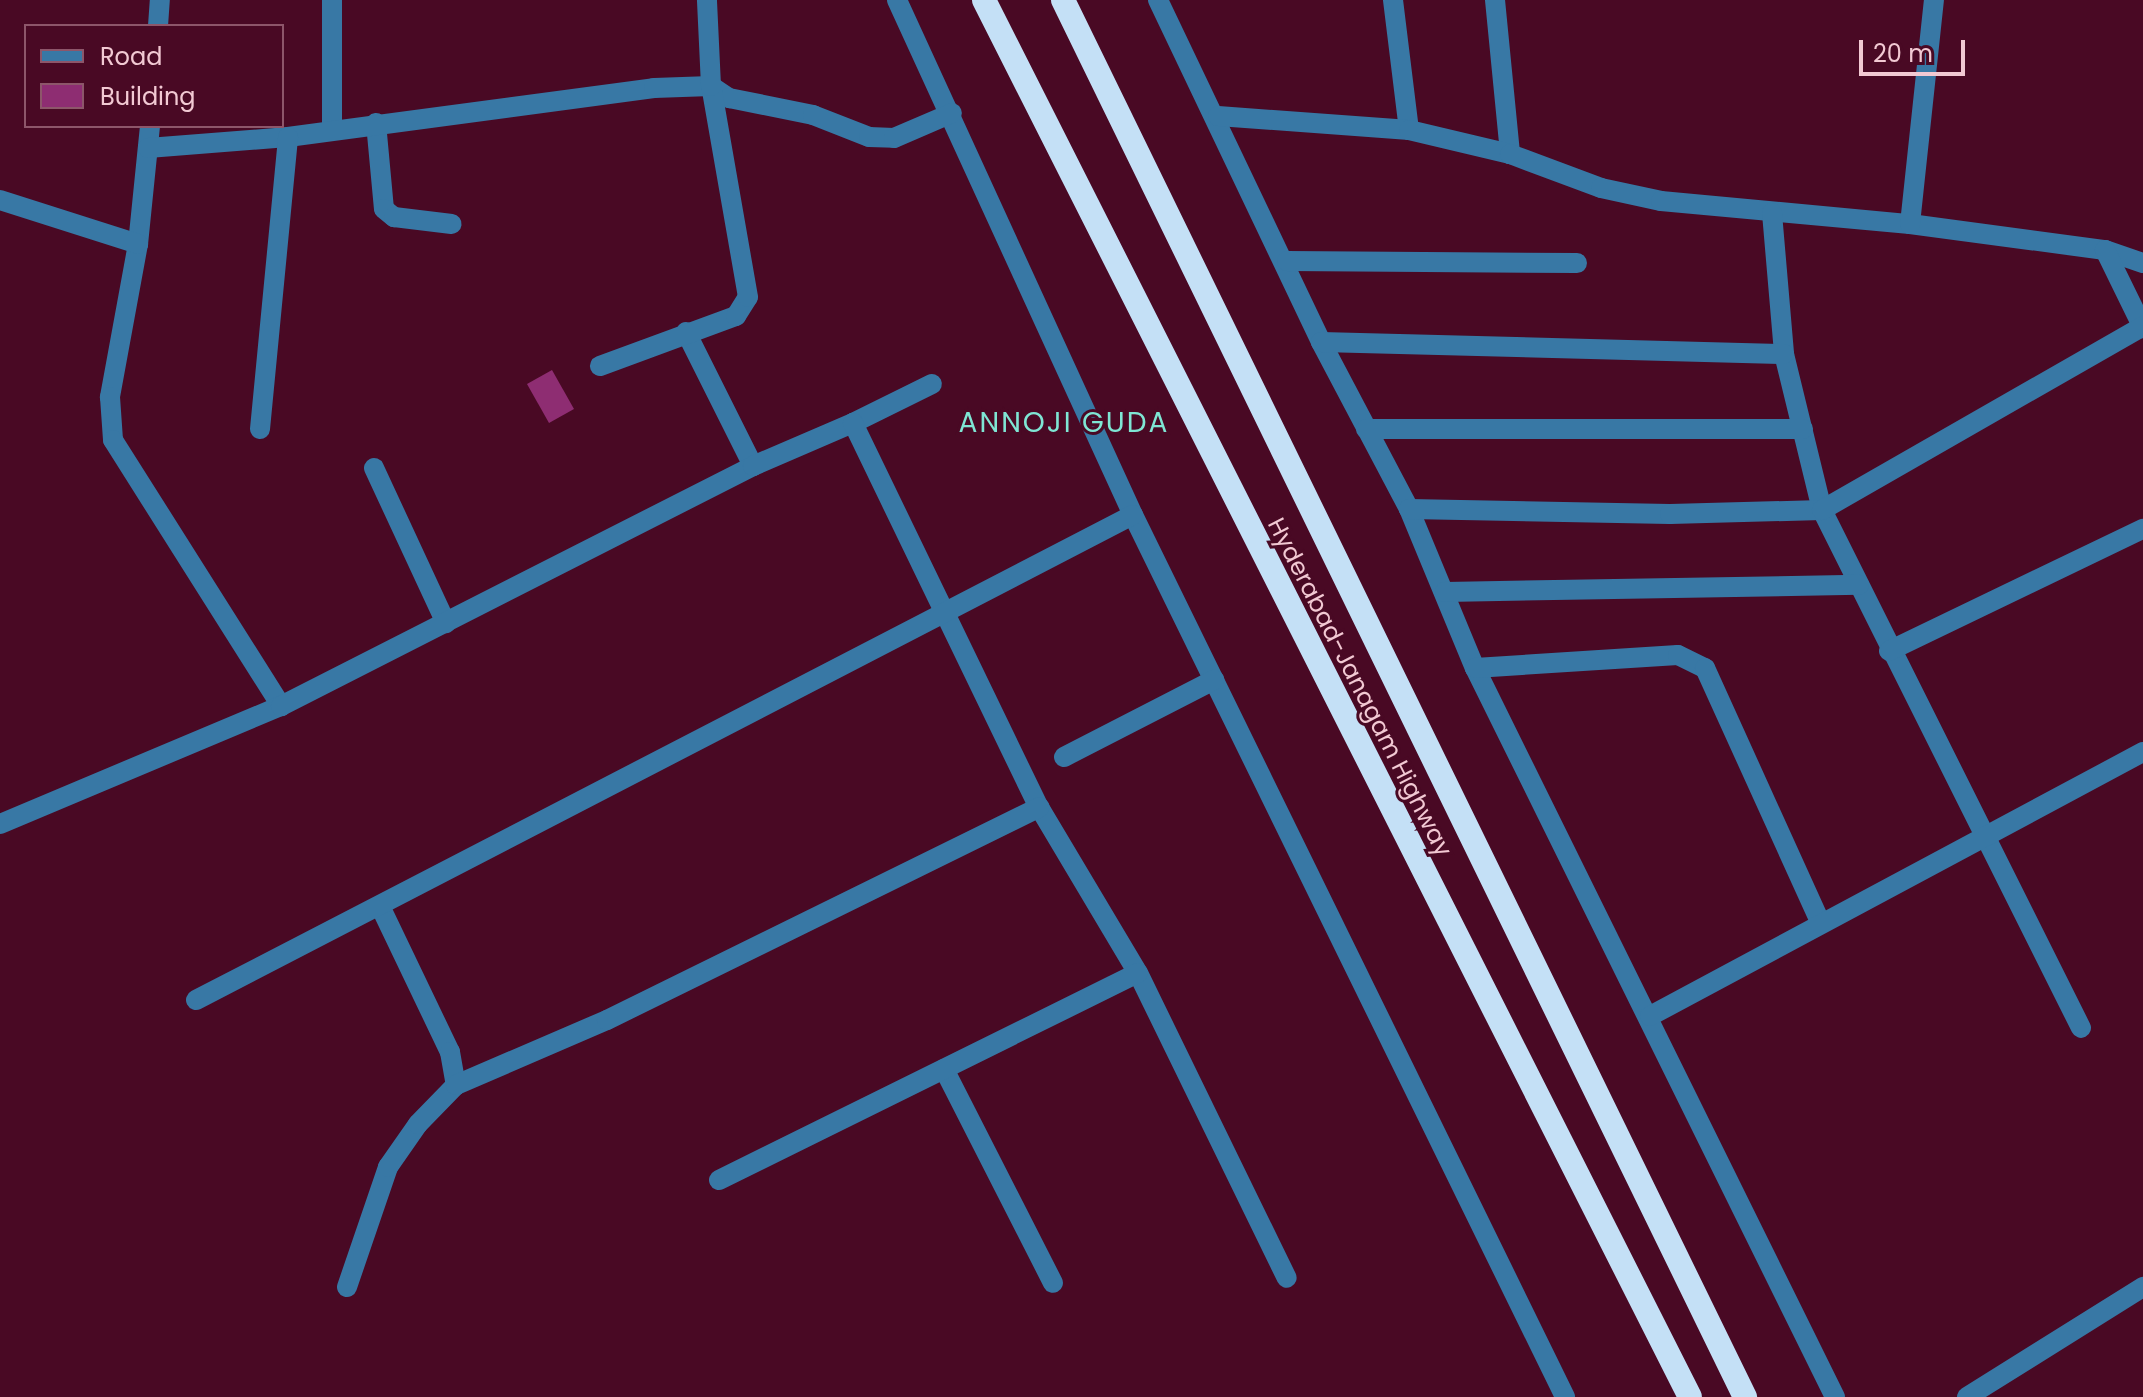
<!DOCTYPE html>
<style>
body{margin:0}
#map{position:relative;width:2143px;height:1397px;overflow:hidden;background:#490924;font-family:Poppins,sans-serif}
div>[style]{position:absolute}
.building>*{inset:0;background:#8e2d72}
.minor>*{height:20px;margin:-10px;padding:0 10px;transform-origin:10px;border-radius:10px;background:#3878a5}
.highway>*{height:24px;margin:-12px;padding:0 12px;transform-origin:12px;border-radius:12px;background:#c4e0f6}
span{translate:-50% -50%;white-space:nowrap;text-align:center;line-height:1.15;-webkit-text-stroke:6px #490924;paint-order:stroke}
.street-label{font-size:24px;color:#f2c9d3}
.quarter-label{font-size:28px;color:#7fe6d4;letter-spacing:2px}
.legend{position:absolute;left:24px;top:24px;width:260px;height:104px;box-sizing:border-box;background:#490924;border:2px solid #8d566a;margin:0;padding:10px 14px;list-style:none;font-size:24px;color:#f2c9d3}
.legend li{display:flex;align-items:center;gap:16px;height:40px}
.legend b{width:40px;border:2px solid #8d566a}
.scale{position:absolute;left:1859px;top:40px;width:106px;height:36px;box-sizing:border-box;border:4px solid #f2c9d3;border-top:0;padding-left:10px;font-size:24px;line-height:28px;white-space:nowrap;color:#f2c9d3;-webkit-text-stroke:6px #490924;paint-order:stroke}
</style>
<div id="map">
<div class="building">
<i style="clip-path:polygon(552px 370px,574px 409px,549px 423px,527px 384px)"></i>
</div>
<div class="minor">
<i style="left:897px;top:0;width:566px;rotate:65.38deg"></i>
<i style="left:1133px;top:515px;width:982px;rotate:63.9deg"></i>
<i style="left:1158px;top:0;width:379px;rotate:64.5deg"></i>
<i style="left:1321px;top:342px;width:189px;rotate:62.2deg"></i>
<i style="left:1409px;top:509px;width:172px;rotate:67.5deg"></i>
<i style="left:1475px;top:668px;width:813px;rotate:63.72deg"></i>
<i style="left:1393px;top:0;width:131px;rotate:83deg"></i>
<i style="left:1495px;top:0;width:155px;rotate:84.4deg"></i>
<i style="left:158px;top:26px;width:26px;rotate:-86deg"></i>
<i style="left:1218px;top:116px;width:192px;rotate:4.2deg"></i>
<i style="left:1409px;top:130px;width:104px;rotate:13.4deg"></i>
<i style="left:1510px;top:154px;width:97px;rotate:20.5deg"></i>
<i style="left:1601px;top:188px;width:61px;rotate:12.2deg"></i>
<i style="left:1661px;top:201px;width:250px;rotate:5.3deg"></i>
<i style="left:1910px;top:224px;width:197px;rotate:7.6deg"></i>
<i style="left:2105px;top:250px;width:40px;rotate:18.9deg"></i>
<i style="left:376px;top:123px;width:86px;rotate:84.7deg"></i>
<i style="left:384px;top:209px;width:13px;rotate:39deg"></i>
<i style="left:394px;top:217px;width:58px;rotate:6.9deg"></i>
<i style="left:150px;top:126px;width:119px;rotate:95.8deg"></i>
<i style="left:138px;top:244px;width:156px;rotate:100.4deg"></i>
<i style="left:110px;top:397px;width:43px;rotate:86deg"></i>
<i style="left:113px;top:440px;width:315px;rotate:57.7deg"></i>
<i style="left:332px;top:128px;width:128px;rotate:-90deg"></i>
<i style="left:148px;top:148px;width:140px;rotate:-4.5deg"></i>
<i style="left:288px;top:137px;width:369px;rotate:-7.6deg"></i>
<i style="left:654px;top:88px;width:57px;rotate:-2deg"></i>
<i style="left:711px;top:86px;width:22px;rotate:34deg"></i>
<i style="left:729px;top:98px;width:86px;rotate:11.4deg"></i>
<i style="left:813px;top:115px;width:60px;rotate:21.4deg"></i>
<i style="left:869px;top:137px;width:25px;rotate:2deg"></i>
<i style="left:894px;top:138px;width:63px;rotate:-23.3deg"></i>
<i style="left:0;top:200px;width:145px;rotate:17.7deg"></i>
<i style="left:1772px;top:213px;width:142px;rotate:85.1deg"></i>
<i style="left:1784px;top:354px;width:161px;rotate:76.3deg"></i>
<i style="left:1822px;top:510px;width:579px;rotate:63.43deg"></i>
<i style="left:1910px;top:224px;width:225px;rotate:-83.9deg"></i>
<i style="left:2105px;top:250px;width:87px;rotate:64deg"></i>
<i style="left:1287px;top:261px;width:290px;rotate:0.4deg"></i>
<i style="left:686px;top:332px;width:150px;rotate:63.4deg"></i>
<i style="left:1321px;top:342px;width:463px;rotate:1.5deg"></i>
<i style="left:600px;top:366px;width:145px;rotate:-20.2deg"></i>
<i style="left:736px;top:316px;width:22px;rotate:-58deg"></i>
<i style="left:748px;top:297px;width:214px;rotate:-99.9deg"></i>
<i style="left:711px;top:86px;width:86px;rotate:-92.7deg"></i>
<i style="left:853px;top:423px;width:88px;rotate:-26.3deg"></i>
<i style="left:260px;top:429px;width:293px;rotate:-84.5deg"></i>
<i style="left:1366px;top:429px;width:437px"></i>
<i style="left:374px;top:468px;width:171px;rotate:65.1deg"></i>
<i style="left:1409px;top:509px;width:261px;rotate:1.1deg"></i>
<i style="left:1670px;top:514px;width:152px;rotate:-1.5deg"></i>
<i style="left:1822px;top:510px;width:369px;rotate:-29.8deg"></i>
<i style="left:1445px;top:592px;width:414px;rotate:-1deg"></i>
<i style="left:1889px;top:651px;width:282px;rotate:-25.7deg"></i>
<i style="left:1475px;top:668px;width:203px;rotate:-3.7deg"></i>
<i style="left:1678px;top:655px;width:30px;rotate:26deg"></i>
<i style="left:1705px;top:668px;width:279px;rotate:65.6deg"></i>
<i style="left:1064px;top:757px;width:169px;rotate:-27.2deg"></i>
<i style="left:0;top:824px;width:305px;rotate:-22.8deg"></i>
<i style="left:281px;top:706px;width:530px;rotate:-26.95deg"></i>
<i style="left:753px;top:466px;width:109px;rotate:-23.3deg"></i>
<i style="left:853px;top:423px;width:427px;rotate:64.2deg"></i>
<i style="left:1039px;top:807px;width:193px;rotate:59.2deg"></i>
<i style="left:1138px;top:973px;width:339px;rotate:64deg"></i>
<i style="left:380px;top:906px;width:162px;rotate:64.4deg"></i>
<i style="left:450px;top:1052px;width:34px;rotate:80deg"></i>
<i style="left:196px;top:1000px;width:1055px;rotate:-27.37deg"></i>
<i style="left:1650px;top:1016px;width:559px;rotate:-28.17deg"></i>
<i style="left:944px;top:1069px;width:240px;rotate:63deg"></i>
<i style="left:719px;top:1180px;width:467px;rotate:-26.3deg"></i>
<i style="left:347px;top:1287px;width:127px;rotate:-71.1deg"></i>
<i style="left:388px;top:1167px;width:52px;rotate:-55.1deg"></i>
<i style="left:418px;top:1124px;width:54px;rotate:-45.7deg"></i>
<i style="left:456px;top:1085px;width:164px;rotate:-23.3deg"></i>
<i style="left:607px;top:1020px;width:482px;rotate:-26.2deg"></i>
<i style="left:1967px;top:1397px;width:208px;rotate:-32deg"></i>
</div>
<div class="highway">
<i style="left:984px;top:0;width:1565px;rotate:63.19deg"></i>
<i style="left:1063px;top:0;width:1555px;rotate:63.98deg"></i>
</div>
<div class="street-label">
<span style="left:1360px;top:687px;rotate:63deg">Hyderabad-Janagam Highway</span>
</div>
<div class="quarter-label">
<span style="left:1064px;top:423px">ANNOJI GUDA</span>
</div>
<ul class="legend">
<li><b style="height:10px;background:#3878a5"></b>Road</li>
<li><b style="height:22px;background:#8e2d72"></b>Building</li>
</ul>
<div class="scale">20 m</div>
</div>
